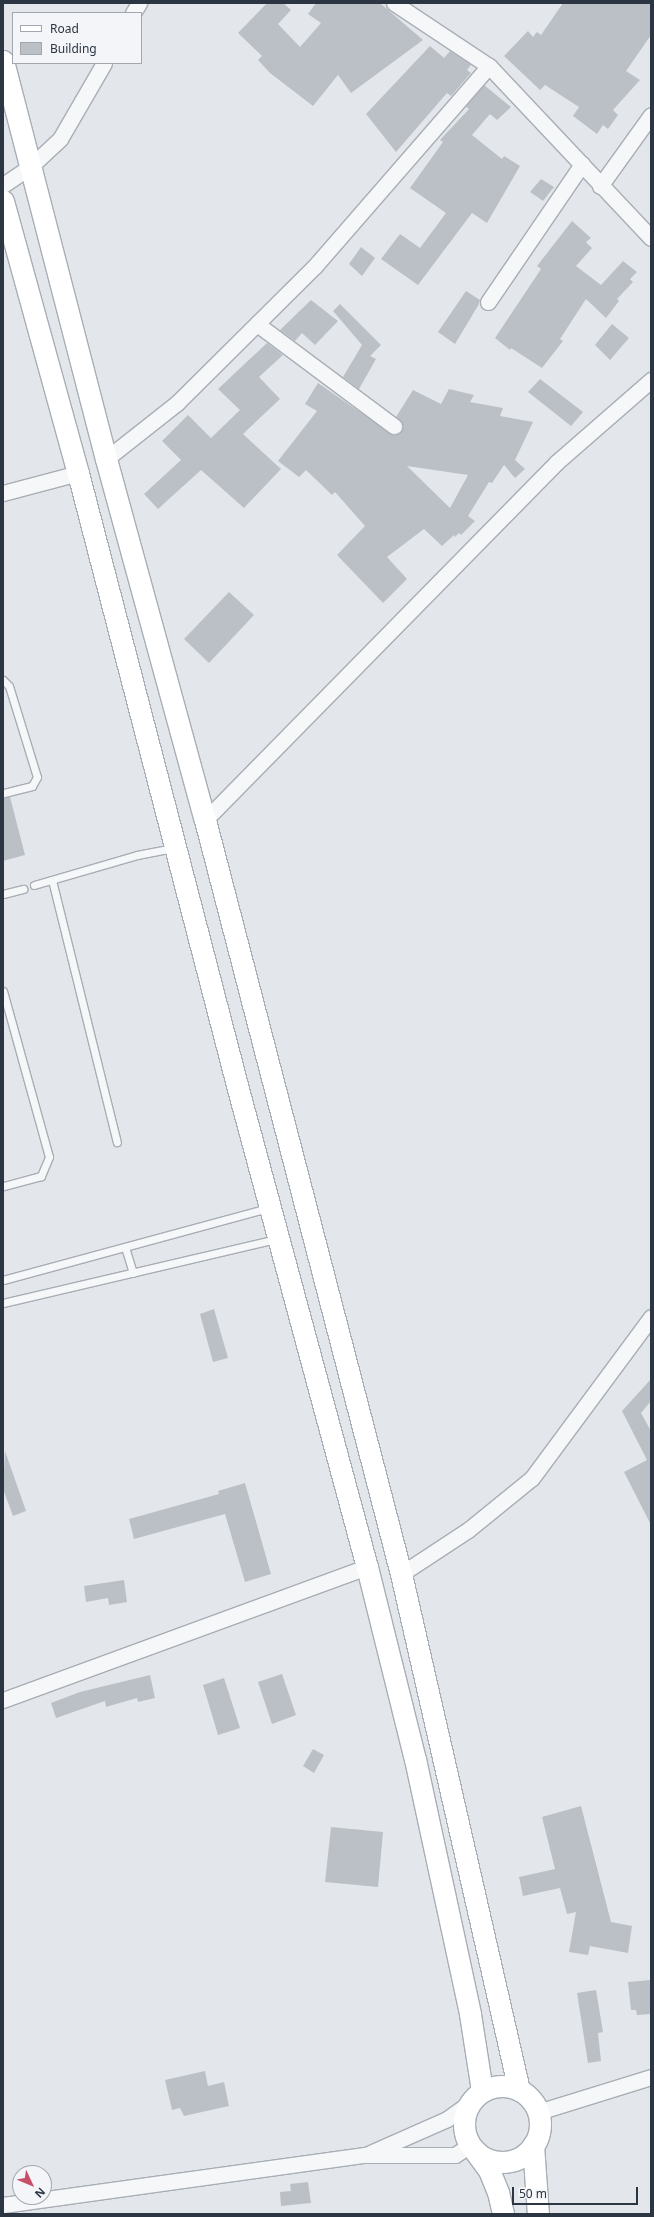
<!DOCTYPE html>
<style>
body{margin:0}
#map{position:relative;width:654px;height:2217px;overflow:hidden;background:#e3e7eb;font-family:"Noto Sans",sans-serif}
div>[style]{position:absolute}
.building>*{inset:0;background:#bbc0c7}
.roads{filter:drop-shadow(1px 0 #a8aeb5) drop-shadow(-1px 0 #a8aeb5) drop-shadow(0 1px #a8aeb5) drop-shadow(0 -1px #a8aeb5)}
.lane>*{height:7px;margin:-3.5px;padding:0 3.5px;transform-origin:3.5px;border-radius:3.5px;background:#f6f7f9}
.street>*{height:15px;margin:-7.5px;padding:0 7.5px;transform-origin:7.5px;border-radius:7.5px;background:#f6f7f9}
.secondary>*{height:21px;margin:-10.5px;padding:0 10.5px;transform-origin:10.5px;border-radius:10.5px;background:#fff}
.secondary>.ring{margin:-10.5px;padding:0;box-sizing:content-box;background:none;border:21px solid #fff;border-radius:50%}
span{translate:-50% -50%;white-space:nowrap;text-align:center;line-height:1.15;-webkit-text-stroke:3px #f3f5f8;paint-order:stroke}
.frame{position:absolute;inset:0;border:4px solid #2c3542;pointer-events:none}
.legend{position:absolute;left:12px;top:12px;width:130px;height:52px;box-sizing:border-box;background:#f3f5f8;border:1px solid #a3a8af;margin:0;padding:5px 7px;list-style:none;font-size:12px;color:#2c3542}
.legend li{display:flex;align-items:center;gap:8px;height:20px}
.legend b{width:20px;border:1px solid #a3a8af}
.north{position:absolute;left:12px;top:2165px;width:40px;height:40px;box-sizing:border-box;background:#f3f5f8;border:1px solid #a3a8af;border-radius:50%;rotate:134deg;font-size:11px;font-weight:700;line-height:16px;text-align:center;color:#2c3542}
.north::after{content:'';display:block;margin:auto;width:14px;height:18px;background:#c94f69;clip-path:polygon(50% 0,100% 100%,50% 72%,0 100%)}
.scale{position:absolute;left:512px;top:2187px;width:126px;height:18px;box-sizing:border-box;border:2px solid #2c3542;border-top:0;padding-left:5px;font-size:12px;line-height:14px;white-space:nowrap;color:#2c3542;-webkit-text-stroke:3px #f3f5f8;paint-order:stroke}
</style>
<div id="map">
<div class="building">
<i style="clip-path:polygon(267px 3px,283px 3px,291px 10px,278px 24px,300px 47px,321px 23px,308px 14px,316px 3px,380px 3px,423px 40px,351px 93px,338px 75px,313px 106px,270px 73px,258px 60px,262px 56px,238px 33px)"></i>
<i style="clip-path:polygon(563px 3px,651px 3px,651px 35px,626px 71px,640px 80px,613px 110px,618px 115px,608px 129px,603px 125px,597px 134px,573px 116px,579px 107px,545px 85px,540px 90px,504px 56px,528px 31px,533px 37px,537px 32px,541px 35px)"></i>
<i style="clip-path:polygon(430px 46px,444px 58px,450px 51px,471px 65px,467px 70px,471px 73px,451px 96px,447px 93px,396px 152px,366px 114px)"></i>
<i style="clip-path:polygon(484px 85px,511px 107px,497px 120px,490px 114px,472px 135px,502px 159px,504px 156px,520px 166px,487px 223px,472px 213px,418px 285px,381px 259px,400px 234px,420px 248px,446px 213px,410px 188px,443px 142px,440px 140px,469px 109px,466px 107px)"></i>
<i style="clip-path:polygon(541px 179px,554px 187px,543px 201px,530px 192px)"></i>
<i style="clip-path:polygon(572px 221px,591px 238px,586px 242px,592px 248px,576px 266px,601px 285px,623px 261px,637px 272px,630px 279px,633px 282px,617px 299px,619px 301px,606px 318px,586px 299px,560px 339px,563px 341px,542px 368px,511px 348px,510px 350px,495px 338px,541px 269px,537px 266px)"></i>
<i style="clip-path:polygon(361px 247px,375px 258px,362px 276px,349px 264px)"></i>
<i style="clip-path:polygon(466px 291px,480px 300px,479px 304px,455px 344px,438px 332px)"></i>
<i style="clip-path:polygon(311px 300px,338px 321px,315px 345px,302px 333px,295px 341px,280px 330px)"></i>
<i style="clip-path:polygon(340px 304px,381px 345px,370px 356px,376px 359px,359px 389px,343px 377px,362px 345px,333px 311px)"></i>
<i style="clip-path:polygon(612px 324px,629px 338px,610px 360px,595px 345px)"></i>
<i style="clip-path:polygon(267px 343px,283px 355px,259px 377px,280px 399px,243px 434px,281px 469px,244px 508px,201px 470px,158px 509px,144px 494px,181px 460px,162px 441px,188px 415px,211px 438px,240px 410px,218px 389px)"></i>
<i style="clip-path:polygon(540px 379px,583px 412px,571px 426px,528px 392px)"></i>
<i style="clip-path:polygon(evenodd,318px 383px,393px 435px,401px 431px,402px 423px,396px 417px,413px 390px,441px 404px,449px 389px,474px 395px,470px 402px,503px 408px,500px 416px,533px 422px,515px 460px,525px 469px,515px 478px,504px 465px,492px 483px,489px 482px,468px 516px,475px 521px,461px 535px,459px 533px,455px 537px,454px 535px,442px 546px,424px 529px,387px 557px,407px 579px,383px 603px,337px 555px,365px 526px,335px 492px,332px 495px,306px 470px,299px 477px,278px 461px,317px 411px,305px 404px,318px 383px,407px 466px,468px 475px,450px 508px,407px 466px)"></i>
<i style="clip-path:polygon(229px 592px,254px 615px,209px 663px,184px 639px)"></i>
<i style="clip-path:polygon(10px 797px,25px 855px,3px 861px,3px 798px)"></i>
<i style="clip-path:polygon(214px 1309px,228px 1358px,213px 1362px,200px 1314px)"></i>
<i style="clip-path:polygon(651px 1379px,651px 1401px,641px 1413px,651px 1431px,651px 1525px,624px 1472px,647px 1460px,622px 1411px)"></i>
<i style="clip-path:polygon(5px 1451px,26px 1511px,13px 1516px,3px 1489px)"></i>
<i style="clip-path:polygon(245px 1483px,271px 1574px,245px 1582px,225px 1514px,134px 1539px,129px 1519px,219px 1494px,218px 1491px)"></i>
<i style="clip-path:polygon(124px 1580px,127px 1602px,109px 1605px,108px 1598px,86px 1602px,84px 1586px)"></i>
<i style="clip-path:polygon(282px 1674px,296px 1715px,272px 1724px,258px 1682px)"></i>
<i style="clip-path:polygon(150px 1675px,155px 1698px,138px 1702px,137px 1698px,106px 1707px,105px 1701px,56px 1718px,51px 1703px,80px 1692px)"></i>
<i style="clip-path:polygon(224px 1678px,240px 1728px,218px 1735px,203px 1685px)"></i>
<i style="clip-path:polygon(313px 1749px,324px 1755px,314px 1773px,303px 1766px)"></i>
<i style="clip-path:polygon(581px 1806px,611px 1922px,632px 1926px,628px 1953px,590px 1946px,588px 1955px,569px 1952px,576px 1912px,567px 1914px,560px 1888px,523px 1896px,519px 1877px,555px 1869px,542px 1817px)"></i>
<i style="clip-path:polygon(331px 1827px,383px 1832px,378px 1887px,325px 1882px)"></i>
<i style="clip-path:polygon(651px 1980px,651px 2014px,637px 2015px,636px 2010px,631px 2010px,628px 1982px)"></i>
<i style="clip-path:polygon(596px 1990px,603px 2032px,598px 2033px,601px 2061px,588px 2063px,577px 1993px)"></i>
<i style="clip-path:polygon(205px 2071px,208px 2086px,224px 2082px,229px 2106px,184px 2116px,180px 2108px,172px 2110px,165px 2080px)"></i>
<i style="clip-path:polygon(308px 2182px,311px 2203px,281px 2206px,280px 2192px,291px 2191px,290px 2184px)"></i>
</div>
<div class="roads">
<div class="lane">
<i style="left:3px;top:680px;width:8px;rotate:45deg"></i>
<i style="left:9px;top:686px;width:95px;rotate:72.9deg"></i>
<i style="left:37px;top:777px;width:10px;rotate:119deg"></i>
<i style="left:32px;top:786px;width:30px;rotate:166deg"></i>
<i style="left:52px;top:880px;width:270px;rotate:76.1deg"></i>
<i style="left:34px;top:885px;width:107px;rotate:-16.2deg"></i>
<i style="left:137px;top:855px;width:37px;rotate:-11deg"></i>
<i style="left:3px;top:894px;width:21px;rotate:-14deg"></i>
<i style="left:3px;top:991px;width:172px;rotate:74.5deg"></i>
<i style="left:49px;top:1157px;width:21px;rotate:113deg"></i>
<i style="left:41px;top:1176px;width:39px;rotate:165deg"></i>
<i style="left:125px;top:1247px;width:27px;rotate:73deg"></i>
<i style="left:3px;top:1280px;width:275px;rotate:-15.2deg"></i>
<i style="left:3px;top:1303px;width:280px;rotate:-13.2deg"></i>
</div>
<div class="street">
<i style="left:394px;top:3px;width:114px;rotate:33.6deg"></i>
<i style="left:489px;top:66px;width:236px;rotate:46.7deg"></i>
<i style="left:133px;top:13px;width:12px;rotate:-59deg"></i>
<i style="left:3px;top:185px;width:34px;rotate:-34deg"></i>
<i style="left:31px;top:166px;width:40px;rotate:-43deg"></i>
<i style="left:60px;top:139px;width:88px;rotate:-59.9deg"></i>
<i style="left:600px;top:186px;width:87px;rotate:-54.3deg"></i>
<i style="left:488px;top:302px;width:167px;rotate:-55.7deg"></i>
<i style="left:257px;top:324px;width:171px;rotate:36.7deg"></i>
<i style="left:106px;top:459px;width:90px;rotate:-38.3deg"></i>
<i style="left:177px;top:403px;width:194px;rotate:-44.8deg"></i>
<i style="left:315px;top:266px;width:265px;rotate:-49deg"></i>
<i style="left:3px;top:493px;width:78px;rotate:-14.9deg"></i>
<i style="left:205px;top:820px;width:502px;rotate:-45.48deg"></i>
<i style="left:557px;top:462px;width:125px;rotate:-41.1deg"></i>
<i style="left:401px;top:1574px;width:80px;rotate:-33.3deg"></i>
<i style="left:468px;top:1530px;width:82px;rotate:-39.1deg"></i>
<i style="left:532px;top:1478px;width:200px;rotate:-53.5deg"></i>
<i style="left:3px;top:1700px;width:388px;rotate:-20.1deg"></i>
<i style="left:538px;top:2112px;width:118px;rotate:-17.2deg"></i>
<i style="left:370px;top:2153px;width:84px;rotate:-23.8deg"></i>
<i style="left:447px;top:2119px;width:29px;rotate:-36deg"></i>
<i style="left:3px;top:2205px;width:365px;rotate:-7.9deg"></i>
<i style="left:365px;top:2155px;width:90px"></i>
<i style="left:455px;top:2155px;width:18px;rotate:-34deg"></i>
</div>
<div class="secondary">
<i style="left:3px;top:61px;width:411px;rotate:75.5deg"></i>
<i style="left:106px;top:459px;width:374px;rotate:74.7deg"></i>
<i style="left:205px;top:820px;width:779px;rotate:75.43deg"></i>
<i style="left:401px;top:1574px;width:529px;rotate:77.12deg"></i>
<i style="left:3px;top:201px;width:282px;rotate:74.6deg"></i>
<i style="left:78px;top:473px;width:636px;rotate:75.44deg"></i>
<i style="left:238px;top:1089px;width:495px;rotate:74.9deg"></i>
<i style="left:367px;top:1567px;width:198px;rotate:76deg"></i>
<i style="left:415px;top:1759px;width:261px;rotate:77.8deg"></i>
<i style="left:470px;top:2014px;width:78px;rotate:81.1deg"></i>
<i class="ring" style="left:464px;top:2086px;width:55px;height:55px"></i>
<i style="left:533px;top:2145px;width:69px;rotate:85.9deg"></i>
<i style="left:475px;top:2151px;width:24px;rotate:54deg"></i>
<i style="left:489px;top:2170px;width:24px;rotate:68deg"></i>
<i style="left:498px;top:2192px;width:23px;rotate:77deg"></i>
</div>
</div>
<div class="frame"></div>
<ul class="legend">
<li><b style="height:5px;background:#fff"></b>Road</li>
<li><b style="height:11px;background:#bbc0c7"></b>Building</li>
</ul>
<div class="north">N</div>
<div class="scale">50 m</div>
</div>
